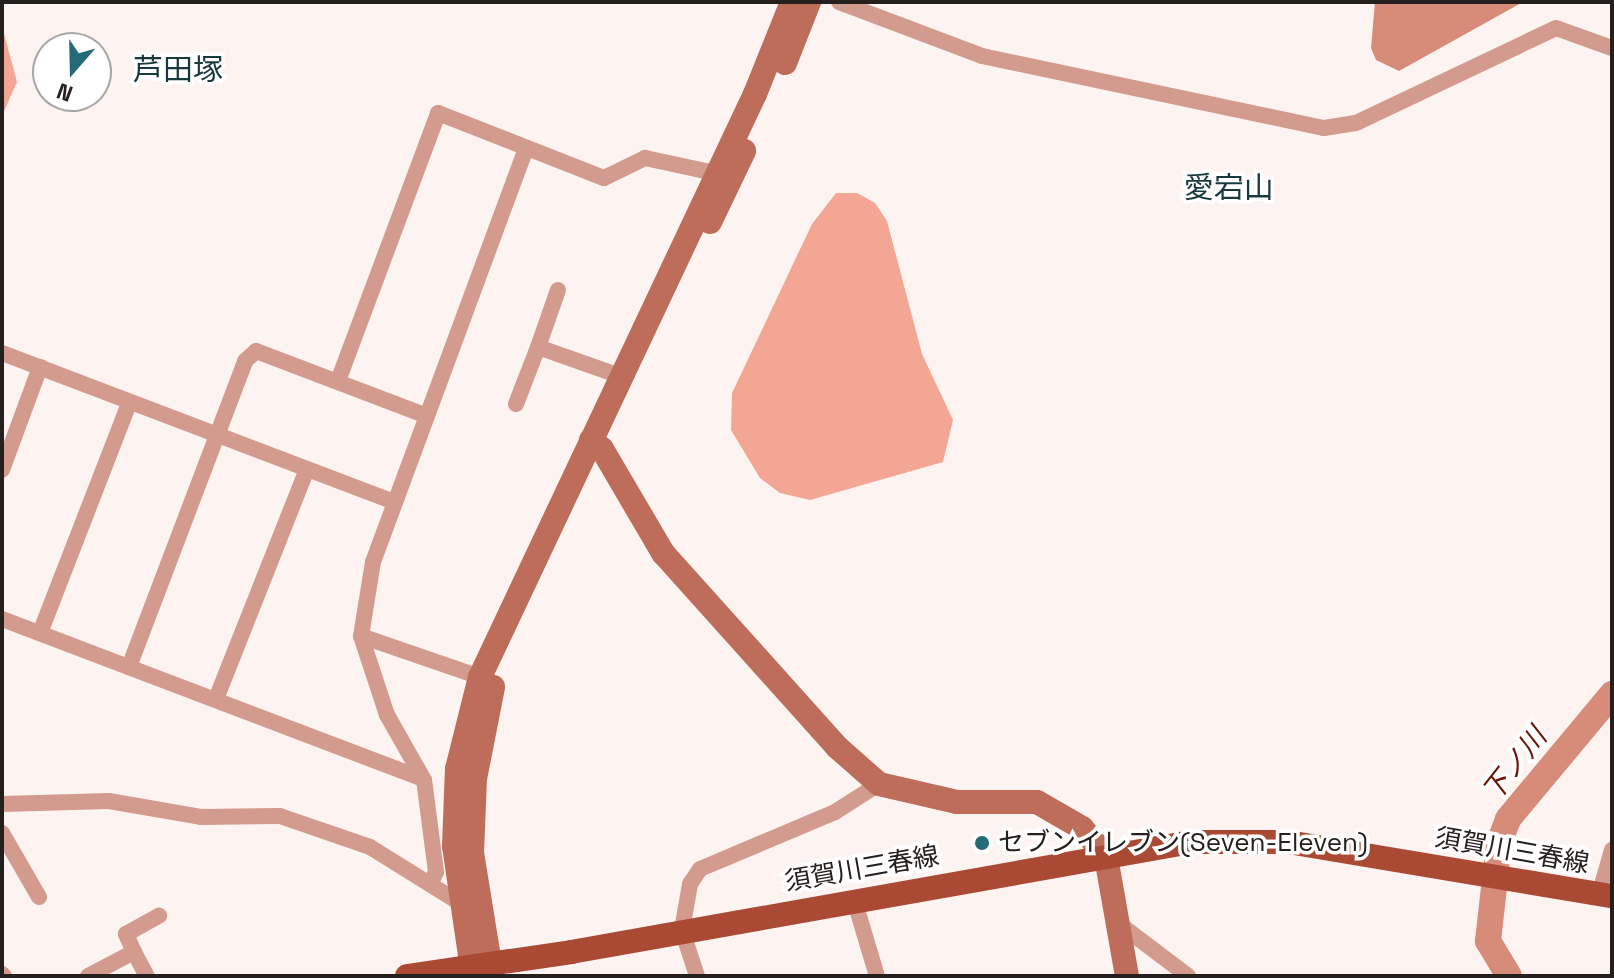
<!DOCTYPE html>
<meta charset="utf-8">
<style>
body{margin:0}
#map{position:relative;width:1614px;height:978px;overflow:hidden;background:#fdf4f2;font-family:"Space Grotesk","Noto Sans JP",sans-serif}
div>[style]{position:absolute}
.forest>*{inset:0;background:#f3a693}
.water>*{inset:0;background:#d78c7a}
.river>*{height:26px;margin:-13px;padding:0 13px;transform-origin:13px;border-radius:13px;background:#d78c7a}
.street>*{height:16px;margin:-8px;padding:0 8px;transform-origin:8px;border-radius:8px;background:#d39b8e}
.secondary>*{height:24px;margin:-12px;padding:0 12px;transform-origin:12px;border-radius:12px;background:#bd6d5a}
.primary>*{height:24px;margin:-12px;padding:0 12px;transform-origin:12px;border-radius:12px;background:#ab4a34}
.dots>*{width:22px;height:22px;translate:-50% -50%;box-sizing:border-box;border:4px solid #fff;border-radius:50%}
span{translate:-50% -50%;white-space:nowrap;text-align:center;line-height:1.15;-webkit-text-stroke:7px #fff;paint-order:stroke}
.poi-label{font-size:26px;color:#25201e}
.left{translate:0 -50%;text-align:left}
.street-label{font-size:26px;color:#25201e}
.water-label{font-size:28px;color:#6c1300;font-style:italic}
.quarter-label{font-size:30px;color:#18393e}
.frame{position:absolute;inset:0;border:4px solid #25201e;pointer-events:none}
.north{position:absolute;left:32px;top:32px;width:80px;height:80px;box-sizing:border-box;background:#fff;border:2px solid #a8a6a5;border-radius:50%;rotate:200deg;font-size:22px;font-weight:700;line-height:32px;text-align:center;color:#25201e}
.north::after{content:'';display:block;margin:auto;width:28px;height:36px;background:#236c77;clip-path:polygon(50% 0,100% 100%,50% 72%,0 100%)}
</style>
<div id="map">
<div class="forest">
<i style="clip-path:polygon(2px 26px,17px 82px,2px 116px)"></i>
<i style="clip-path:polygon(836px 193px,857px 193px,875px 203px,887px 221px,922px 354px,953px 420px,943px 462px,810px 500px,780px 493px,760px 478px,731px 430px,732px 393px,812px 224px)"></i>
</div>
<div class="water">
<i style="clip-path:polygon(1375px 2px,1523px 2px,1399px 71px,1376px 60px,1371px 48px)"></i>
</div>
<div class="river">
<i style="left:1509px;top:976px;width:41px;rotate:-121deg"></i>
<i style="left:1488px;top:941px;width:99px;rotate:-83.6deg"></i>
<i style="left:1499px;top:843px;width:26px;rotate:-69deg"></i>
<i style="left:1508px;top:819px;width:163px;rotate:-50.2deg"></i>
</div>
<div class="street">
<i style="left:839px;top:2px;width:153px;rotate:20.7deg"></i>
<i style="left:982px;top:56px;width:349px;rotate:11.9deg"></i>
<i style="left:1324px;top:128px;width:32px;rotate:-9deg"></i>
<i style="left:1356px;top:123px;width:221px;rotate:-25.4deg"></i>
<i style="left:1556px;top:28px;width:59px;rotate:19.7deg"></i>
<i style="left:558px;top:290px;width:60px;rotate:109.3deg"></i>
<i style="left:538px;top:347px;width:87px;rotate:19.5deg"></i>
<i style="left:2px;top:353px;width:420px;rotate:20.8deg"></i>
<i style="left:338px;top:381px;width:286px;rotate:-69.5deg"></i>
<i style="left:438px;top:113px;width:178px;rotate:21.4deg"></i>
<i style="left:604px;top:178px;width:46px;rotate:-26deg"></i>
<i style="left:645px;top:158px;width:72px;rotate:12.1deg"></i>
<i style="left:516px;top:404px;width:61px;rotate:-68.9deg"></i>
<i style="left:2px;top:470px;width:110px;rotate:-69.7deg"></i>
<i style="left:2px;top:619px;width:450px;rotate:20.8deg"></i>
<i style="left:40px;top:633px;width:246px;rotate:-68.8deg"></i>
<i style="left:361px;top:636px;width:126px;rotate:19deg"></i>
<i style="left:129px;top:667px;width:327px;rotate:-69.2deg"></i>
<i style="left:245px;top:361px;width:15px;rotate:-42deg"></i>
<i style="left:256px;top:351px;width:183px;rotate:20.8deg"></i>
<i style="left:216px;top:699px;width:247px;rotate:-68.4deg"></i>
<i style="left:2px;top:804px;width:107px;rotate:-1.6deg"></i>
<i style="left:109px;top:801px;width:93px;rotate:9.9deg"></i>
<i style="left:201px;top:817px;width:79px;rotate:-0.7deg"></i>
<i style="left:280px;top:816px;width:95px;rotate:19deg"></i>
<i style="left:370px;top:847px;width:106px;rotate:31.9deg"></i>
<i style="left:2px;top:833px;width:74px;rotate:60deg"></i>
<i style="left:431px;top:882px;width:11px;rotate:-63deg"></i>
<i style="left:436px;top:872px;width:93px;rotate:-97.4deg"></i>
<i style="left:424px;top:780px;width:75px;rotate:-119.6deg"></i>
<i style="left:387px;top:715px;width:83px;rotate:-108.2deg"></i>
<i style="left:361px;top:636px;width:75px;rotate:-80.8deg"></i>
<i style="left:373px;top:562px;width:441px;rotate:-69.7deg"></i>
<i style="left:1599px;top:895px;width:47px;rotate:-73.9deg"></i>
<i style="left:854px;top:899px;width:80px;rotate:73.4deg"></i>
<i style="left:1118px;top:923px;width:88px;rotate:37.1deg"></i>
<i style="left:134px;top:952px;width:20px;rotate:-114deg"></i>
<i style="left:126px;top:934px;width:38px;rotate:-29deg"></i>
<i style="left:2px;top:974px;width:3px;rotate:45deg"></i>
<i style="left:88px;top:976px;width:52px;rotate:-27.6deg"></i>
<i style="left:134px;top:952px;width:27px;rotate:62deg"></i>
<i style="left:697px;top:976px;width:48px;rotate:-108.1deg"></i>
<i style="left:682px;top:930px;width:47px;rotate:-80.1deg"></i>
<i style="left:690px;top:884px;width:18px;rotate:-56deg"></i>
<i style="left:700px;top:869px;width:147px;rotate:-22.9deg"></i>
<i style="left:835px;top:812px;width:52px;rotate:-32.5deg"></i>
</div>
<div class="secondary">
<i style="left:785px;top:63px;width:66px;rotate:-68.5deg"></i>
<i style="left:710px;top:222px;width:79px;rotate:-64.4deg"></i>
<i style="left:591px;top:440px;width:14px;rotate:39deg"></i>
<i style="left:602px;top:449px;width:121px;rotate:59.6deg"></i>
<i style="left:663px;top:553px;width:261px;rotate:48.1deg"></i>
<i style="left:837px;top:747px;width:56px;rotate:41.4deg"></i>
<i style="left:879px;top:784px;width:80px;rotate:13deg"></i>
<i style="left:957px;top:802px;width:80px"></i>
<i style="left:1037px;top:802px;width:52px;rotate:30deg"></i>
<i style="left:1082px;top:828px;width:38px;rotate:50deg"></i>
<i style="left:1106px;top:857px;width:121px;rotate:80deg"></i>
<i style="left:473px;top:976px;width:131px;rotate:-98.3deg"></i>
<i style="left:454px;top:846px;width:77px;rotate:-87.8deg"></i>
<i style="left:457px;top:769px;width:95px;rotate:-76deg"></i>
<i style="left:480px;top:677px;width:645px;rotate:-64.75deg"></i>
<i style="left:755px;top:94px;width:99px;rotate:-68.1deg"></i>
<i style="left:492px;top:976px;width:125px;rotate:-99.2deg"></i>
<i style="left:472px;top:853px;width:74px;rotate:-87.7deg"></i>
<i style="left:475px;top:779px;width:94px;rotate:-78.9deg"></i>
</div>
<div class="primary">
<i style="left:407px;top:976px;width:166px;rotate:-8.3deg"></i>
<i style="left:571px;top:952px;width:630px;rotate:-10.06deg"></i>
<i style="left:1191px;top:842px;width:97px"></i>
<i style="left:1288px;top:842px;width:328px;rotate:9.5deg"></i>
</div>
<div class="dots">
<i style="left:982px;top:843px;background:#236c77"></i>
</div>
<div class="poi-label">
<span class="left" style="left:998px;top:843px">セブンイレブン(Seven-Eleven)</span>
</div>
<div class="street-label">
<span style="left:1512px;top:851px;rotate:10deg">須賀川三春線</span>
<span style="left:862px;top:869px;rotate:-10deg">須賀川三春線</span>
</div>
<div class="water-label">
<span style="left:1514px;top:764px;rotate:-52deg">下ノ川</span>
</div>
<div class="quarter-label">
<span style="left:178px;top:70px">芦田塚</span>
<span style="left:1229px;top:188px">愛宕山</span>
</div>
<div class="frame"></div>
<div class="north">N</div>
</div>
